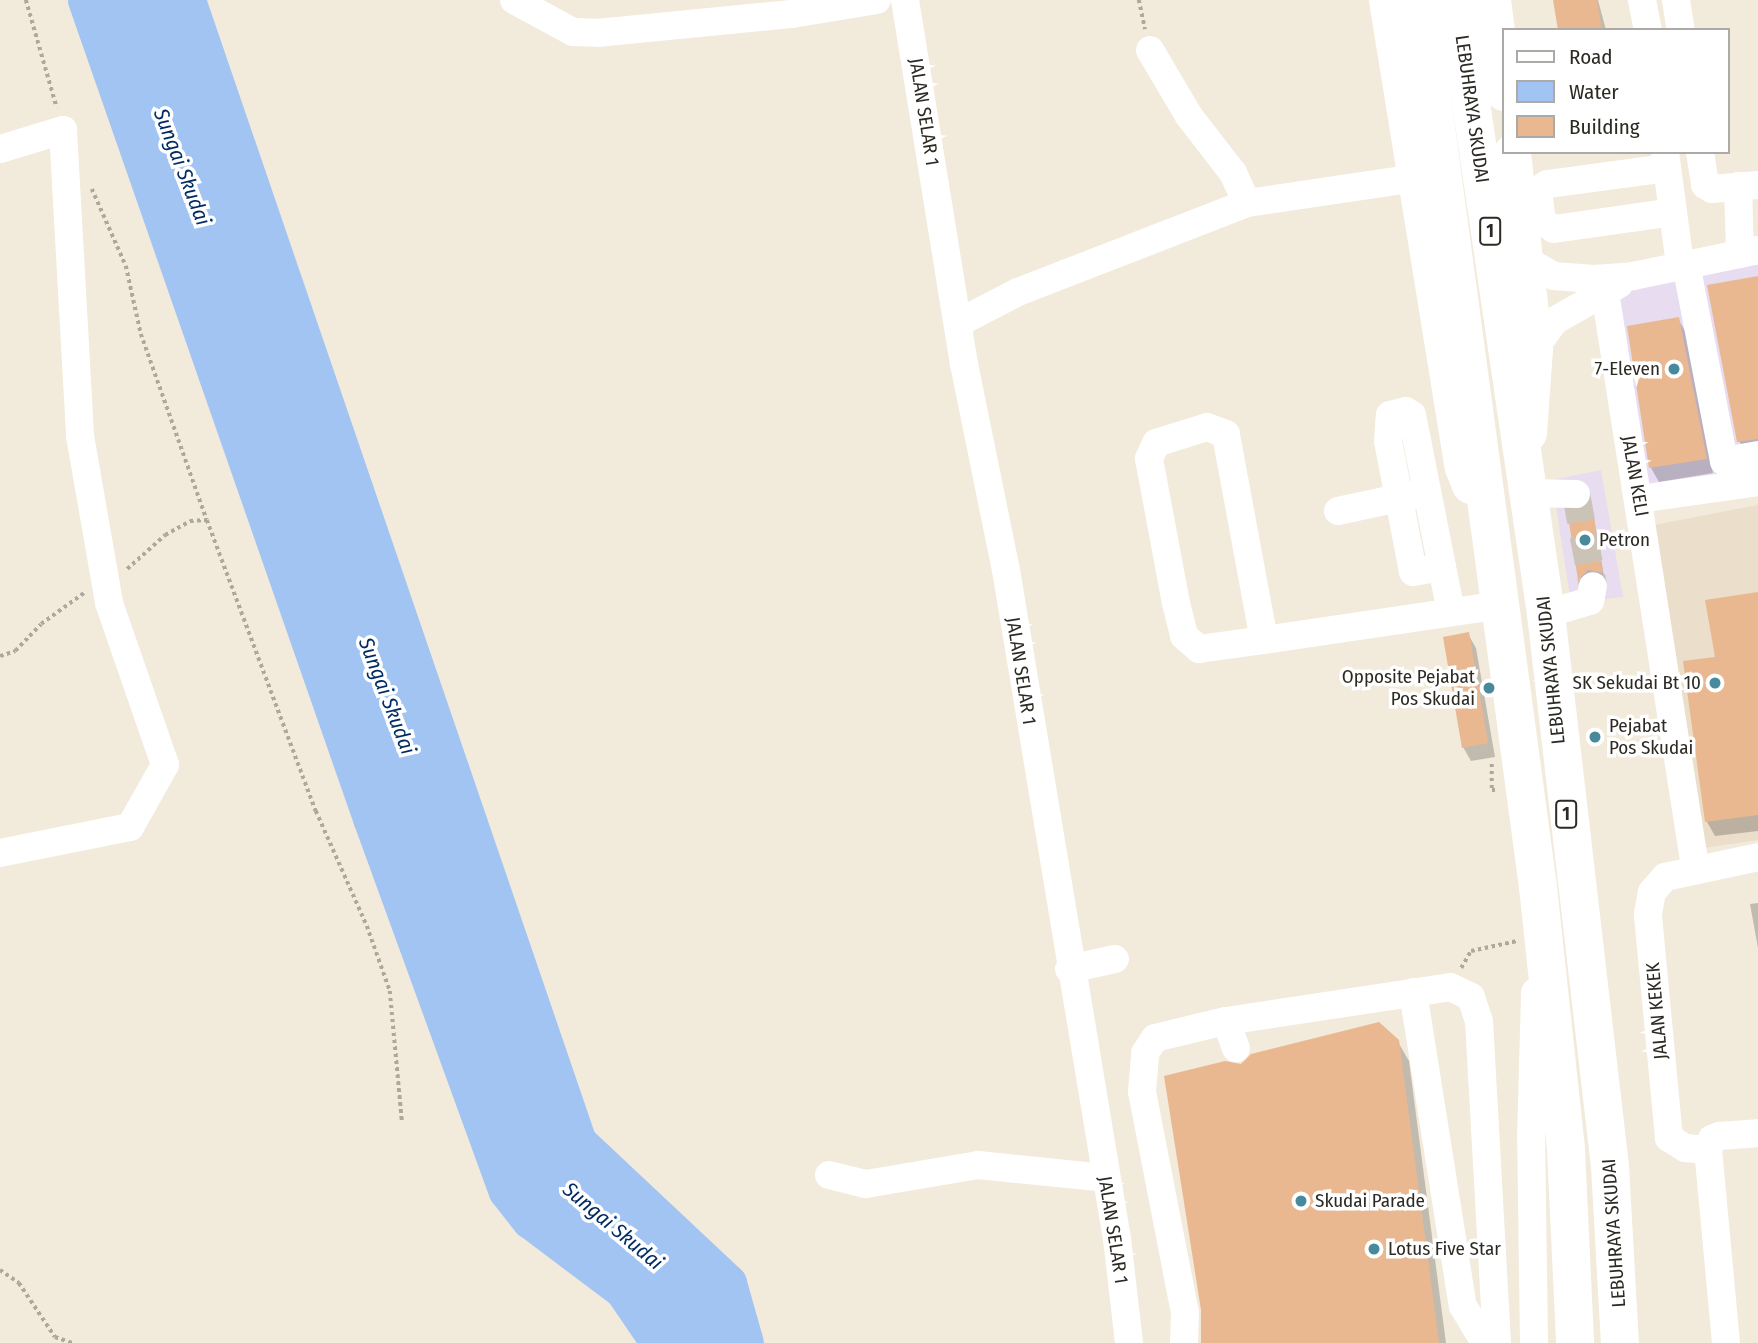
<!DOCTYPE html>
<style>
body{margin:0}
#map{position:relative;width:1758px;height:1343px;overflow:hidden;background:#f2eadb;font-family:"Fira Sans Condensed",sans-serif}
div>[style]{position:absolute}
.commercial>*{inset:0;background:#e7dcf0}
.built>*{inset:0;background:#ebdeca}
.water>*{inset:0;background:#a2c4f3}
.shadow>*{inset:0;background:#0003}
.river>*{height:37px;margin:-18.5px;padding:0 18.5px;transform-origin:18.5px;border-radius:18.5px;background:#a2c4f3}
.building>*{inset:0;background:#e9b891}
.minor-tunnel>*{height:28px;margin-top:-14px;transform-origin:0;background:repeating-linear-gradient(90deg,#cbc4b6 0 28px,transparent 0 42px)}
.path>*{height:3.5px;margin-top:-1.75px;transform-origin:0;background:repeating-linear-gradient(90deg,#aea89c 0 3.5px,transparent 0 7px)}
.minor>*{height:28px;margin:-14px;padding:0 14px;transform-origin:14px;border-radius:14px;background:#fff}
.major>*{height:37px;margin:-18.5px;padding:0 18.5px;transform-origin:18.5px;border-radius:18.5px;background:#fff}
.highway>*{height:38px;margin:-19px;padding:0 19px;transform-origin:19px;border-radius:19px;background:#fff}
.dots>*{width:19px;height:19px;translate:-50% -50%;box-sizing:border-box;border:4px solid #fff;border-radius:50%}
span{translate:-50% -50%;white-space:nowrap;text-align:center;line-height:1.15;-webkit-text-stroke:7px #fff;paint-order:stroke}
.shield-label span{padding:2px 5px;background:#fff;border:2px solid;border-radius:5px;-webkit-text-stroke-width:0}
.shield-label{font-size:18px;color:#2d2a24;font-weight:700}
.street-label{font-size:19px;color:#2d2a24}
.poi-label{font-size:19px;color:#2d2a24}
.right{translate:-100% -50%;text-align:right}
.left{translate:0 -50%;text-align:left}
.water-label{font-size:21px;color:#012c62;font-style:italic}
.legend{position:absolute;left:1502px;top:28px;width:228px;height:126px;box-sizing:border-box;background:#fff;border:2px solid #abaaa7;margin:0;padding:9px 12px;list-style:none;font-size:21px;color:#2d2a24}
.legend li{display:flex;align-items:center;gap:14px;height:35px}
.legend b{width:35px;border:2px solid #abaaa7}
</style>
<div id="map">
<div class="commercial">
<i style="clip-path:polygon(1758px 264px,1758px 475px,1644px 490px,1613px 300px,1639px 287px)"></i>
<i style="clip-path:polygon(1601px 470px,1623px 597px,1571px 603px,1552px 480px)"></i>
</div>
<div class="built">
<i style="clip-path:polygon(1758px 505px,1758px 840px,1696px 849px,1649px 526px)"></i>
</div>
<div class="water">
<i style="clip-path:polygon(86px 0,187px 0,578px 1142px,728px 1283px,745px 1343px,659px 1343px,623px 1290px,530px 1220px,507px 1191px,371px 818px)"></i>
</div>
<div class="shadow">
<i style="clip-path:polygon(1558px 0,1598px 0,1606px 30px,1560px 30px)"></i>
<i style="clip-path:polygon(1758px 278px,1758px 454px,1747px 455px,1739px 441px)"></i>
<i style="clip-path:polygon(1678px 319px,1686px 333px,1713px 473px,1659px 482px,1651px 468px)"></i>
<i style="clip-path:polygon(1591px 502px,1604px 576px,1591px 573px,1581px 582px,1569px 512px,1584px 511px)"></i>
<i style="clip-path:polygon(1758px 594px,1758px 831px,1715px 836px,1707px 822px,1684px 663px,1717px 658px)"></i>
<i style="clip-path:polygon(1468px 634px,1476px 648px,1495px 757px,1471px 761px,1463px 747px)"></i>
<i style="clip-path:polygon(1758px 903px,1758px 948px,1750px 904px)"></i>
<i style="clip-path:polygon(1398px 1042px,1409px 1061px,1446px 1343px,1203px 1343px,1242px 1066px)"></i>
</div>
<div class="river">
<i style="left:86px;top:0;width:866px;rotate:70.79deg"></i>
<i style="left:371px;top:818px;width:397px;rotate:70deg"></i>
<i style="left:507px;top:1191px;width:37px;rotate:52deg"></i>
<i style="left:530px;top:1220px;width:116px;rotate:37deg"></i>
<i style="left:623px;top:1290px;width:64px;rotate:55.8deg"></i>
<i style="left:187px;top:0;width:1207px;rotate:71.1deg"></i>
<i style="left:578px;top:1142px;width:206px;rotate:43.2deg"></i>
<i style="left:728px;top:1283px;width:62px;rotate:74.2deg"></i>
</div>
<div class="building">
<i style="clip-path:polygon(1553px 0,1597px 0,1602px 30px,1558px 30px)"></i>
<i style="clip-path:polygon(1758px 276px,1758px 439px,1737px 442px,1707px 285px)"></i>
<i style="clip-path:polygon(1679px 317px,1707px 459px,1649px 468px,1627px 326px)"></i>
<i style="clip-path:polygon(1591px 499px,1603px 573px,1588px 570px,1578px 580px,1567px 510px,1583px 509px)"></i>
<i style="clip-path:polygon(1758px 592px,1758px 815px,1705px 822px,1683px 661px,1715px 657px,1705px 600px)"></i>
<i style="clip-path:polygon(1469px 632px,1488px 743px,1462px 748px,1443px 637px)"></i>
<i style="clip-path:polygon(1379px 1022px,1399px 1040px,1439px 1343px,1201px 1343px,1201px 1310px,1164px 1076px,1225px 1061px,1241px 1064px,1251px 1054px)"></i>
</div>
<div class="minor-tunnel">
<i style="left:1576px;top:494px;width:94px;rotate:79.5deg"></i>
</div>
<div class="path">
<i style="left:26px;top:0;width:112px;rotate:74deg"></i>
<i style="left:1139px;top:0;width:30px;rotate:78deg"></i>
<i style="left:92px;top:189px;width:84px;rotate:66.2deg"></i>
<i style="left:126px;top:266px;width:70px;rotate:77.6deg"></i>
<i style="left:141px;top:334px;width:197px;rotate:70.5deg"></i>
<i style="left:127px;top:569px;width:51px;rotate:-41.8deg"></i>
<i style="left:165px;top:535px;width:29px;rotate:-29deg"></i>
<i style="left:190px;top:521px;width:17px;rotate:-3deg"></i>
<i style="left:207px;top:520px;width:311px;rotate:69.5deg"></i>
<i style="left:316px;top:811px;width:126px;rotate:66.1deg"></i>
<i style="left:367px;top:926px;width:69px;rotate:70.5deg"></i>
<i style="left:390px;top:991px;width:131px;rotate:84.7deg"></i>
<i style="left:0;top:656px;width:16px;rotate:-18deg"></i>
<i style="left:15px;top:651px;width:37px;rotate:-46deg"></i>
<i style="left:41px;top:624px;width:53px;rotate:-35.8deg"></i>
<i style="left:1492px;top:764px;width:26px;rotate:90deg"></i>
<i style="left:1492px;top:790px;width:5px"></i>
<i style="left:1461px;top:968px;width:20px;rotate:-60deg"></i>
<i style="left:1471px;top:951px;width:47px;rotate:-12.3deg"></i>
<i style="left:0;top:1270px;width:23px;rotate:34deg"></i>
<i style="left:19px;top:1283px;width:65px;rotate:56.3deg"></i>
<i style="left:55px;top:1337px;width:18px;rotate:19deg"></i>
</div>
<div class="minor">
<i style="left:514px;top:0;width:67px;rotate:28.5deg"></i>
<i style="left:573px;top:32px;width:24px;rotate:2deg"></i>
<i style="left:597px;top:33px;width:196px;rotate:-5.6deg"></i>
<i style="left:792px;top:14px;width:86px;rotate:-9.4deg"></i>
<i style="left:905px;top:0;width:369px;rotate:80.8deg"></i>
<i style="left:964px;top:364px;width:210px;rotate:78.5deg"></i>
<i style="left:1006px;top:570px;width:678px;rotate:80.58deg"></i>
<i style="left:1117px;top:1239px;width:105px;rotate:83.4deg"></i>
<i style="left:1642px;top:0;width:31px;rotate:79deg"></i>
<i style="left:1676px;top:0;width:30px;rotate:81deg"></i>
<i style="left:1150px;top:50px;width:77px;rotate:59.4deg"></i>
<i style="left:1189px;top:116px;width:72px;rotate:52.3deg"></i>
<i style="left:1233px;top:173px;width:33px;rotate:65deg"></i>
<i style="left:0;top:149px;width:66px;rotate:-16.8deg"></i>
<i style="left:63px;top:130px;width:306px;rotate:86.8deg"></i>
<i style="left:80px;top:436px;width:169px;rotate:80.1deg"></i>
<i style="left:109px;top:603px;width:171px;rotate:70.9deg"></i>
<i style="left:165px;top:765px;width:71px;rotate:119.4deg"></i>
<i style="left:130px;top:827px;width:133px;rotate:168.7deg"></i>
<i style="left:1665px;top:152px;width:114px;rotate:82.4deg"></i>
<i style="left:1700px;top:152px;width:33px;rotate:81deg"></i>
<i style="left:1705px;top:185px;width:8px;rotate:30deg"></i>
<i style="left:1712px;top:189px;width:46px;rotate:-5deg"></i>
<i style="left:1667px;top:168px;width:121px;rotate:172.4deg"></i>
<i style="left:1547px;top:184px;width:9px;rotate:144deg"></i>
<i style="left:1540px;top:189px;width:9px;rotate:96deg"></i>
<i style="left:1539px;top:198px;width:23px;rotate:83deg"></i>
<i style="left:1542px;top:221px;width:14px;rotate:34deg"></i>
<i style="left:1554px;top:229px;width:120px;rotate:-8.1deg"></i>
<i style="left:1738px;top:186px;width:68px;rotate:88.3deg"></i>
<i style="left:1527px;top:261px;width:31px;rotate:29deg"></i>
<i style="left:1554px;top:276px;width:40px;rotate:4.3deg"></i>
<i style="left:1594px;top:279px;width:39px;rotate:-4deg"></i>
<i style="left:1633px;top:276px;width:128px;rotate:-11.7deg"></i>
<i style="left:1686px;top:264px;width:201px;rotate:79.1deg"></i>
<i style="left:1724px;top:461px;width:35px;rotate:-10deg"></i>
<i style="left:1605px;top:292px;width:582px;rotate:81.1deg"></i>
<i style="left:958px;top:323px;width:68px;rotate:-27.3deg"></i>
<i style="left:1018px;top:292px;width:246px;rotate:-21.2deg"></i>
<i style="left:1247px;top:203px;width:172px;rotate:-8.4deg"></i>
<i style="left:1534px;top:349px;width:34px;rotate:-54deg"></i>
<i style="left:1554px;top:321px;width:75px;rotate:-29.6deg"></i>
<i style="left:1531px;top:493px;width:45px;rotate:1.3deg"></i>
<i style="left:1639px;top:499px;width:120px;rotate:-8.1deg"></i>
<i style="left:1338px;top:511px;width:81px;rotate:-12.1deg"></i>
<i style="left:1442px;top:567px;width:29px;rotate:170deg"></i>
<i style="left:1413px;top:572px;width:133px;rotate:-100.8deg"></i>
<i style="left:1388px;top:441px;width:26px;rotate:-86deg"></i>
<i style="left:1390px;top:415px;width:16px;rotate:-14deg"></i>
<i style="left:1406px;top:411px;width:7px;rotate:34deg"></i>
<i style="left:1412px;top:415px;width:155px;rotate:78.8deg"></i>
<i style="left:1442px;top:567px;width:46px;rotate:78.7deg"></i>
<i style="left:1546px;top:614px;width:46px;rotate:-16.5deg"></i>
<i style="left:1590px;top:601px;width:15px;rotate:-79deg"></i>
<i style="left:1264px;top:640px;width:209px;rotate:-100.5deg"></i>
<i style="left:1226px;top:434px;width:20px;rotate:-160deg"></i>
<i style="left:1207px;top:427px;width:53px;rotate:162.6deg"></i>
<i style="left:1156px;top:443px;width:17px;rotate:114deg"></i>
<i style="left:1149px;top:459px;width:147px;rotate:79.4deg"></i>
<i style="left:1176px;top:603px;width:34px;rotate:76deg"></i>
<i style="left:1184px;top:636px;width:20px;rotate:41deg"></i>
<i style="left:1199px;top:649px;width:66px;rotate:-7.9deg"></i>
<i style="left:1264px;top:640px;width:239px;rotate:-8.4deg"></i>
<i style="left:1069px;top:969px;width:47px;rotate:-12.3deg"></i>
<i style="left:1413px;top:992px;width:318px;rotate:81deg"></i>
<i style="left:1463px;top:1306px;width:43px;rotate:59.3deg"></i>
<i style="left:1226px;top:1021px;width:29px;rotate:70deg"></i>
<i style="left:1708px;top:1150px;width:23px;rotate:-175deg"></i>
<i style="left:1685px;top:1148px;width:19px;rotate:-148deg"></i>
<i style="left:1669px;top:1138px;width:225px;rotate:-95.4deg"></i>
<i style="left:1648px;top:914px;width:22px;rotate:-80deg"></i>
<i style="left:1652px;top:892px;width:20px;rotate:-49deg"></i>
<i style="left:1665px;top:877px;width:95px;rotate:-12.1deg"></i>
<i style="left:829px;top:1175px;width:38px;rotate:14deg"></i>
<i style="left:866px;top:1184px;width:114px;rotate:-9.6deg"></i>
<i style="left:978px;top:1165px;width:128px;rotate:5.8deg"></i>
<i style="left:1184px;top:1343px;width:30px;rotate:-88deg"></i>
<i style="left:1185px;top:1313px;width:226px;rotate:-101deg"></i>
<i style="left:1142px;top:1091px;width:38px;rotate:-85deg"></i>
<i style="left:1145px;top:1053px;width:18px;rotate:-56deg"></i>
<i style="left:1155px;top:1038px;width:73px;rotate:-13.5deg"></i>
<i style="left:1226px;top:1021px;width:227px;rotate:-8.6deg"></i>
<i style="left:1450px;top:987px;width:23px;rotate:25deg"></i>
<i style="left:1471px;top:997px;width:25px;rotate:72deg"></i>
<i style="left:1479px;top:1021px;width:323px;rotate:86.8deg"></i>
<i style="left:1534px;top:1343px;width:205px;rotate:-90.8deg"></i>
<i style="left:1531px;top:1138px;width:146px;rotate:-88.4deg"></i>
<i style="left:1726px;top:1343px;width:194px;rotate:-95.3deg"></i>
<i style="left:1708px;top:1150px;width:12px;rotate:-70deg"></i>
<i style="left:1712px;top:1139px;width:8px;rotate:-23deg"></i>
<i style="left:1719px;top:1136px;width:39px;rotate:-4deg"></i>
</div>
<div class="major">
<i style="left:1387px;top:0;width:473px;rotate:80.8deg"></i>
<i style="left:1463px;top:467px;width:19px;rotate:69deg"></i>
<i style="left:1492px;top:0;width:93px;rotate:82.6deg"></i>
<i style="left:1512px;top:152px;width:198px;rotate:83.6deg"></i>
<i style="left:1534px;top:349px;width:84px;rotate:94.1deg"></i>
</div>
<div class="highway">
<i style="left:1419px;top:0;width:895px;rotate:82.36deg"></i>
<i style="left:1538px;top:887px;width:264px;rotate:83.9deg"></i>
<i style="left:1566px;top:1150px;width:193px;rotate:87.3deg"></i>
<i style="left:1456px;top:0;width:621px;rotate:81.66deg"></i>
<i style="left:1546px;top:614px;width:556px;rotate:83.39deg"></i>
<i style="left:1610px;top:1166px;width:177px;rotate:86.8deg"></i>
</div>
<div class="dots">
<i style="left:1674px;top:369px;background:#48899b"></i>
<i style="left:1585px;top:540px;background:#48899b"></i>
<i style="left:1715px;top:683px;background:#48899b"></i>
<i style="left:1489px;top:688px;background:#48899b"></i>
<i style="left:1595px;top:737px;background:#48899b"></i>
<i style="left:1301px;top:1201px;background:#48899b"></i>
<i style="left:1374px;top:1249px;background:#48899b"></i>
</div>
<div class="shield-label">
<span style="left:1490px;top:231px">1</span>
<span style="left:1566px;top:814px">1</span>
</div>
<div class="street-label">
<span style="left:1472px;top:109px;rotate:82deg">LEBUHRAYA SKUDAI</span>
<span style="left:924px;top:112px;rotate:81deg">JALAN SELAR 1</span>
<span style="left:1635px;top:476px;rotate:80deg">JALAN KELI</span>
<span style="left:1551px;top:670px;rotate:-96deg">LEBUHRAYA SKUDAI</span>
<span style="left:1021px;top:671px;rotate:81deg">JALAN SELAR 1</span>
<span style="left:1657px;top:1011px;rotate:-95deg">JALAN KEKEK</span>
<span style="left:1113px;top:1230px;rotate:81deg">JALAN SELAR 1</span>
<span style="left:1614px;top:1233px;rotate:-94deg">LEBUHRAYA SKUDAI</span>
</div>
<div class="poi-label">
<span class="right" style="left:1660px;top:369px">7-Eleven</span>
<span class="left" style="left:1599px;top:540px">Petron</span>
<span class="right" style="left:1475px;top:688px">Opposite Pejabat<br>Pos Skudai</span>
<span class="right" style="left:1701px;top:683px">SK Sekudai Bt 10</span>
<span class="left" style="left:1609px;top:737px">Pejabat<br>Pos Skudai</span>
<span class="left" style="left:1315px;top:1201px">Skudai Parade</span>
<span class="left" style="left:1388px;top:1249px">Lotus Five Star</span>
</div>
<div class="water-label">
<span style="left:182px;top:167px;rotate:69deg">Sungai Skudai</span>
<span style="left:387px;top:696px;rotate:69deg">Sungai Skudai</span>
<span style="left:613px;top:1226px;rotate:40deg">Sungai Skudai</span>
</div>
<ul class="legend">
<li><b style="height:9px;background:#fff"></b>Road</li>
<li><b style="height:19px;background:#a2c4f3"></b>Water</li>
<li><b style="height:19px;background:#e9b891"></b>Building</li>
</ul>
</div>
